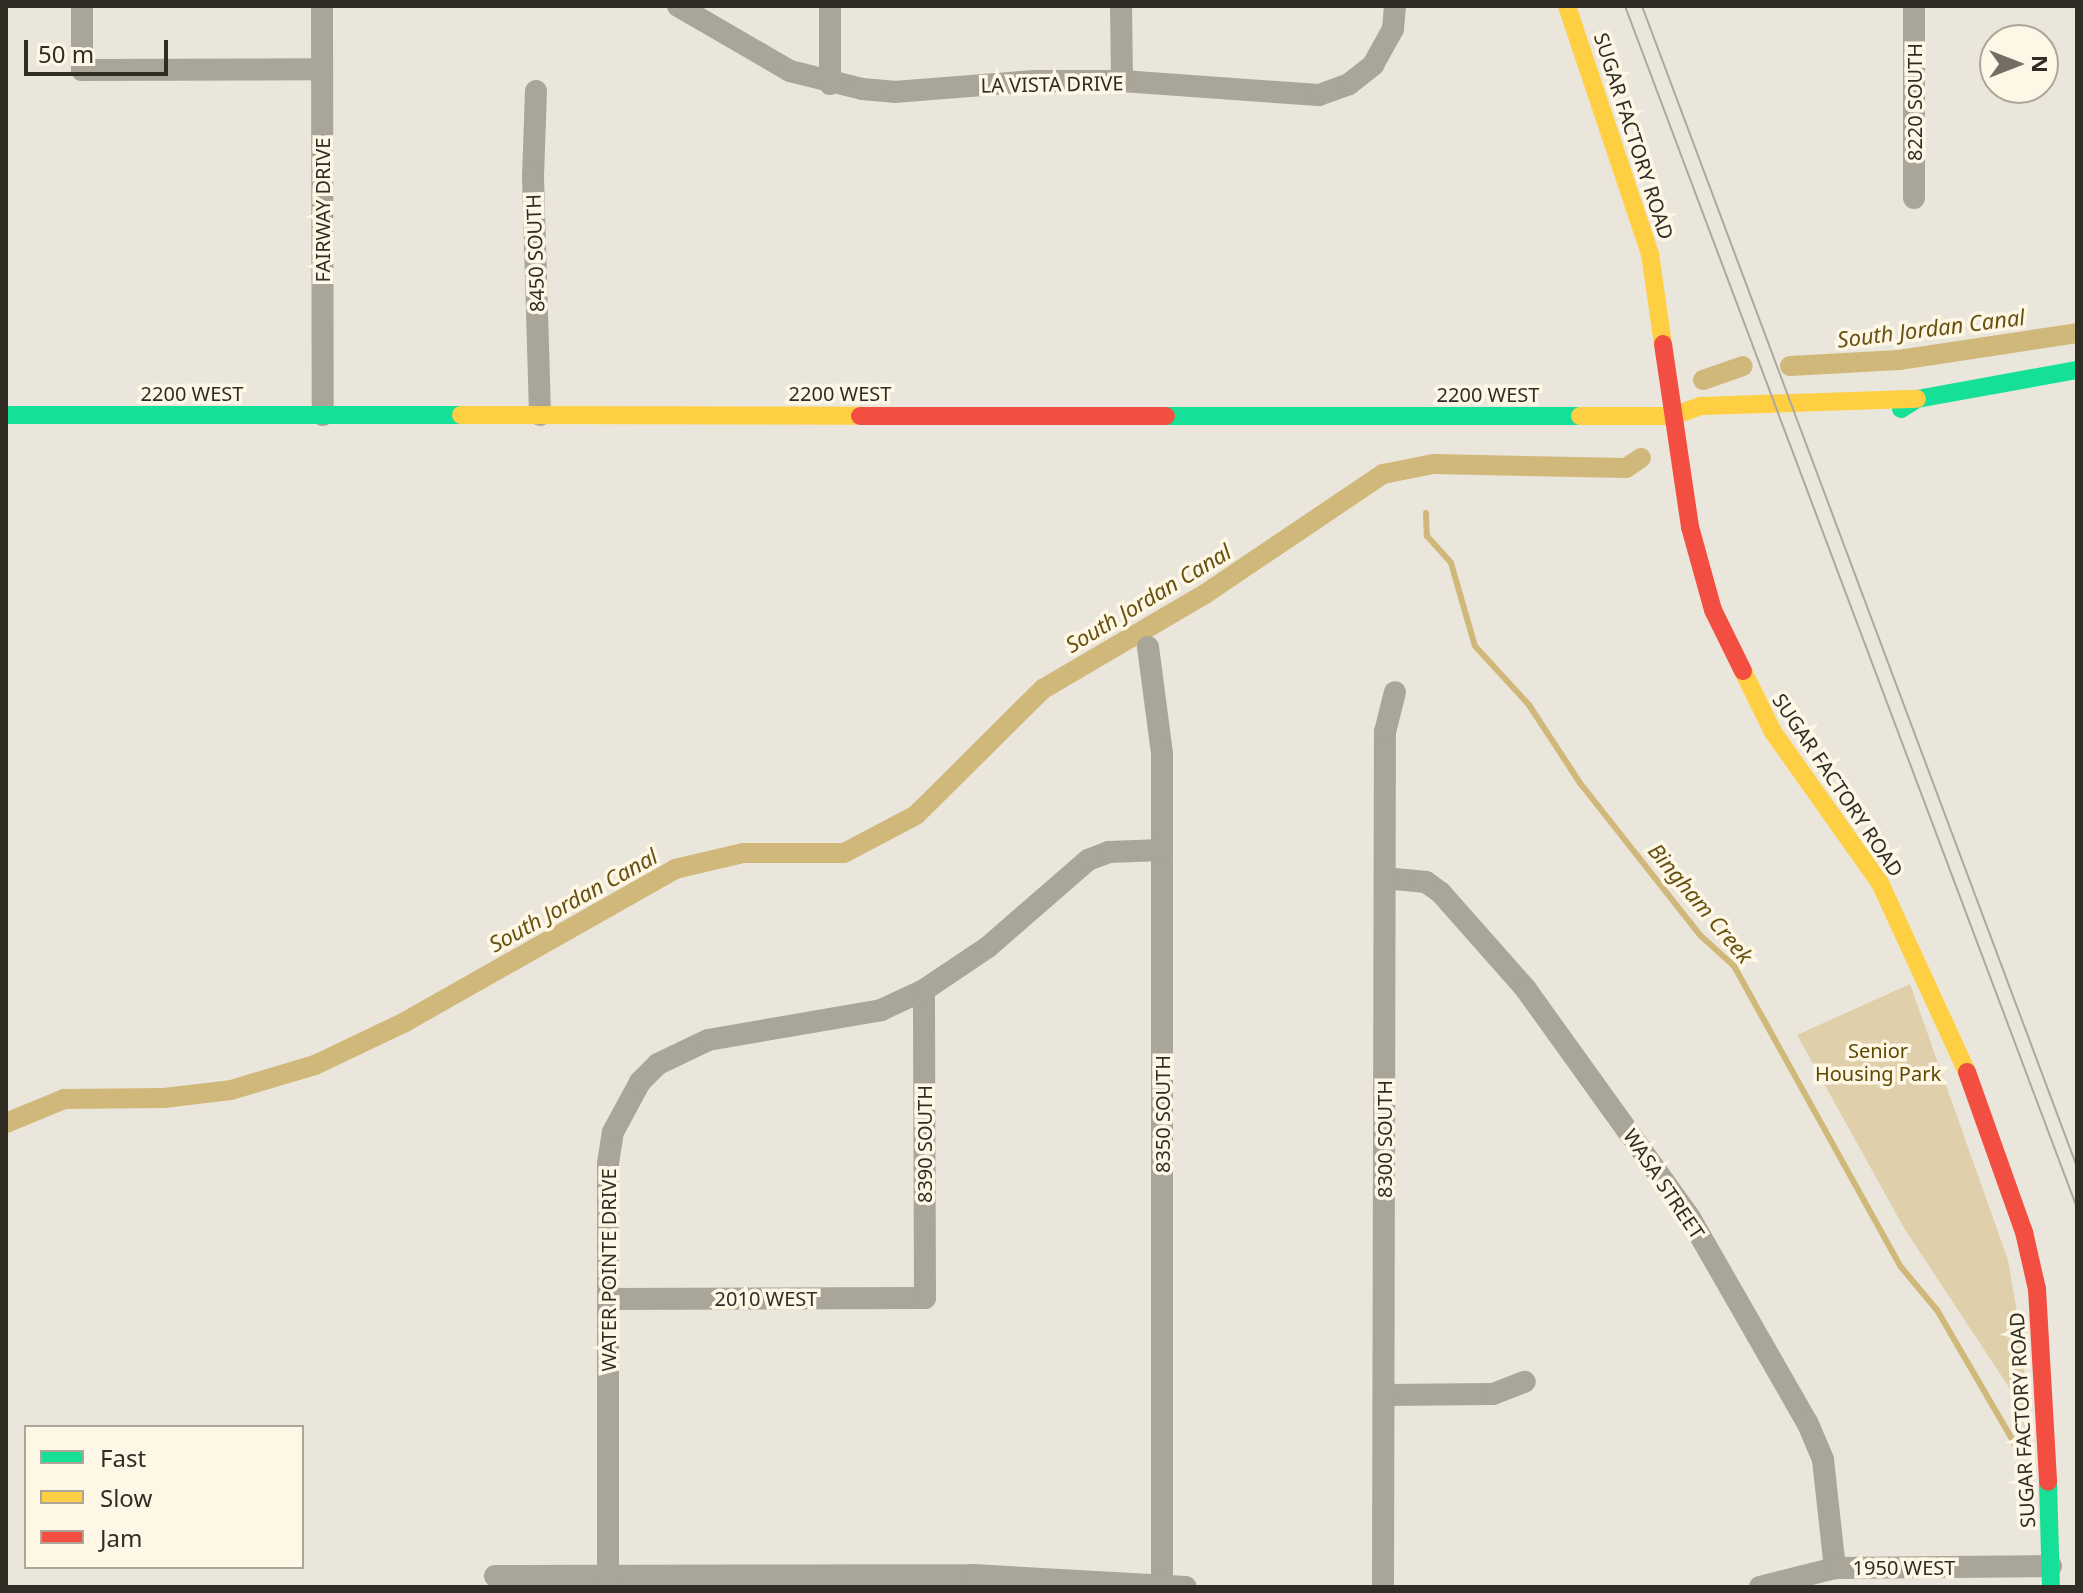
<!DOCTYPE html>
<style>
body{margin:0}
#map{position:relative;width:2083px;height:1593px;overflow:hidden;background:#ebe6db;font-family:"Noto Sans",sans-serif}
div>[style]{position:absolute}
.green>*{inset:0;background:#dfcfaa}
.stream>*{height:6px;margin:-3px;padding:0 3px;transform-origin:3px;border-radius:3px;background:#d0b87a}
.canal>*{height:20px;margin:-10px;padding:0 10px;transform-origin:10px;border-radius:10px;background:#d0b87a}
.street>*{height:22px;margin:-11px;padding:0 11px;transform-origin:11px;border-radius:11px;background:#aaa599}
.fast>*{height:18px;margin:-9px;padding:0 9px;transform-origin:9px;border-radius:9px;background:#16e098}
.slow>*{height:18px;margin:-9px;padding:0 9px;transform-origin:9px;border-radius:9px;background:#ffcf43}
.jam>*{height:18px;margin:-9px;padding:0 9px;transform-origin:9px;border-radius:9px;background:#f24e42}
.tram>*{height:2px;margin:-1px;padding:0 1px;transform-origin:1px;border-radius:1px;background:#aca89f}
span{translate:-50% -50%;white-space:nowrap;text-align:center;line-height:1.15;-webkit-text-stroke:7px #fef7e5;paint-order:stroke}
.street-label{font-size:20px;color:#312d25}
.park-label{font-size:20px;color:#5f4902}
.water-label{font-size:22px;color:#675110;font-style:italic}
.frame{position:absolute;inset:0;border:8px solid #312d25;pointer-events:none}
.legend{position:absolute;left:24px;top:1425px;width:280px;height:144px;box-sizing:border-box;background:#fef7e5;border:2px solid #aca698;margin:0;padding:10px 14px;list-style:none;font-size:24px;color:#312d25}
.legend li{display:flex;align-items:center;gap:16px;height:40px}
.legend b{width:40px;border:2px solid #aca698}
.north{position:absolute;left:1979px;top:24px;width:80px;height:80px;box-sizing:border-box;background:#fef7e5;border:2px solid #aca698;border-radius:50%;rotate:90deg;font-size:22px;font-weight:700;line-height:32px;text-align:center;color:#312d25}
.north::after{content:'';display:block;margin:auto;width:28px;height:36px;background:#726e65;clip-path:polygon(50% 0,100% 100%,50% 72%,0 100%)}
.scale{position:absolute;left:24px;top:40px;width:144px;height:36px;box-sizing:border-box;border:4px solid #312d25;border-top:0;padding-left:10px;font-size:24px;line-height:28px;white-space:nowrap;color:#312d25;-webkit-text-stroke:6px #fef7e5;paint-order:stroke}
</style>
<div id="map">
<div class="green">
<i style="clip-path:polygon(1910px 984px,2008px 1260px,2023px 1347px,2028px 1434px,2017px 1415px,2012px 1392px,1904px 1228px,1797px 1035px)"></i>
</div>
<div class="stream">
<i style="left:1426px;top:513px;width:23px;rotate:88deg"></i>
<i style="left:1427px;top:536px;width:36px;rotate:48deg"></i>
<i style="left:1451px;top:563px;width:86px;rotate:73.9deg"></i>
<i style="left:1475px;top:646px;width:80px;rotate:47.5deg"></i>
<i style="left:1529px;top:705px;width:93px;rotate:56.8deg"></i>
<i style="left:1580px;top:783px;width:195px;rotate:51.7deg"></i>
<i style="left:1701px;top:936px;width:45px;rotate:42.3deg"></i>
<i style="left:1734px;top:966px;width:344px;rotate:61deg"></i>
<i style="left:1901px;top:1267px;width:56px;rotate:50.1deg"></i>
<i style="left:1937px;top:1310px;width:161px;rotate:59.8deg"></i>
</div>
<div class="canal">
<i style="left:1790px;top:366px;width:109px;rotate:-3.2deg"></i>
<i style="left:1899px;top:360px;width:180px;rotate:-8.6deg"></i>
<i style="left:1703px;top:380px;width:42px;rotate:-19.3deg"></i>
<i style="left:6px;top:1123px;width:63px;rotate:-22.5deg"></i>
<i style="left:64px;top:1099px;width:100px;rotate:-0.6deg"></i>
<i style="left:164px;top:1098px;width:67px;rotate:-6.8deg"></i>
<i style="left:231px;top:1090px;width:88px;rotate:-16.6deg"></i>
<i style="left:315px;top:1065px;width:100px;rotate:-25.5deg"></i>
<i style="left:405px;top:1022px;width:310px;rotate:-29.5deg"></i>
<i style="left:675px;top:869px;width:70px;rotate:-13.2deg"></i>
<i style="left:743px;top:853px;width:101px"></i>
<i style="left:844px;top:853px;width:81px;rotate:-27.8deg"></i>
<i style="left:916px;top:815px;width:179px;rotate:-44.8deg"></i>
<i style="left:1043px;top:689px;width:188px;rotate:-30.4deg"></i>
<i style="left:1205px;top:594px;width:215px;rotate:-34deg"></i>
<i style="left:1383px;top:474px;width:51px;rotate:-11.3deg"></i>
<i style="left:1433px;top:464px;width:193px;rotate:1.2deg"></i>
<i style="left:1626px;top:468px;width:18px;rotate:-34deg"></i>
</div>
<div class="street">
<i style="left:82px;top:6px;width:64px;rotate:90deg"></i>
<i style="left:82px;top:70px;width:240px;rotate:-0.2deg"></i>
<i style="left:322px;top:6px;width:409px;rotate:89.9deg"></i>
<i style="left:678px;top:6px;width:129px;rotate:30.1deg"></i>
<i style="left:790px;top:71px;width:74px;rotate:14deg"></i>
<i style="left:862px;top:89px;width:32px;rotate:5deg"></i>
<i style="left:894px;top:92px;width:141px;rotate:-4.5deg"></i>
<i style="left:1035px;top:81px;width:87px"></i>
<i style="left:1122px;top:81px;width:197px;rotate:4.1deg"></i>
<i style="left:1319px;top:95px;width:32px;rotate:-20deg"></i>
<i style="left:1349px;top:84px;width:31px;rotate:-38deg"></i>
<i style="left:1373px;top:65px;width:41px;rotate:-60.9deg"></i>
<i style="left:1393px;top:29px;width:23px;rotate:-85deg"></i>
<i style="left:830px;top:6px;width:78px;rotate:90deg"></i>
<i style="left:1121px;top:6px;width:75px;rotate:89.2deg"></i>
<i style="left:1914px;top:6px;width:192px;rotate:90deg"></i>
<i style="left:536px;top:91px;width:86px;rotate:92deg"></i>
<i style="left:533px;top:177px;width:238px;rotate:88.3deg"></i>
<i style="left:1148px;top:647px;width:108px;rotate:82.5deg"></i>
<i style="left:1162px;top:754px;width:828px;rotate:90deg"></i>
<i style="left:1385px;top:878px;width:41px;rotate:5.6deg"></i>
<i style="left:1426px;top:882px;width:19px;rotate:36deg"></i>
<i style="left:1441px;top:893px;width:127px;rotate:48.5deg"></i>
<i style="left:1525px;top:988px;width:283px;rotate:54.3deg"></i>
<i style="left:1690px;top:1218px;width:237px;rotate:60.2deg"></i>
<i style="left:1808px;top:1424px;width:39px;rotate:67deg"></i>
<i style="left:1823px;top:1460px;width:109px;rotate:83.7deg"></i>
<i style="left:608px;top:1299px;width:317px;rotate:-0.2deg"></i>
<i style="left:925px;top:1298px;width:308px;rotate:-90.2deg"></i>
<i style="left:1384px;top:1395px;width:109px;rotate:-0.5deg"></i>
<i style="left:1493px;top:1394px;width:34px;rotate:-21deg"></i>
<i style="left:495px;top:1576px;width:478px;rotate:-0.1deg"></i>
<i style="left:973px;top:1575px;width:213px;rotate:3.2deg"></i>
<i style="left:608px;top:1576px;width:413px;rotate:-90deg"></i>
<i style="left:608px;top:1163px;width:31px;rotate:-81deg"></i>
<i style="left:613px;top:1132px;width:57px;rotate:-61.6deg"></i>
<i style="left:640px;top:1082px;width:25px;rotate:-45deg"></i>
<i style="left:658px;top:1064px;width:55px;rotate:-25.6deg"></i>
<i style="left:708px;top:1040px;width:176px;rotate:-9.8deg"></i>
<i style="left:881px;top:1010px;width:47px;rotate:-24.9deg"></i>
<i style="left:924px;top:990px;width:77px;rotate:-33.9deg"></i>
<i style="left:988px;top:947px;width:133px;rotate:-41deg"></i>
<i style="left:1088px;top:860px;width:22px;rotate:-21deg"></i>
<i style="left:1109px;top:852px;width:53px;rotate:-2.2deg"></i>
<i style="left:1383px;top:1587px;width:855px;rotate:-89.87deg"></i>
<i style="left:1385px;top:732px;width:41px;rotate:-76deg"></i>
<i style="left:1760px;top:1587px;width:77px;rotate:-14.2deg"></i>
<i style="left:1835px;top:1568px;width:216px;rotate:-0.5deg"></i>
</div>
<div class="fast">
<i style="left:1901px;top:409px;width:19px;rotate:-32deg"></i>
<i style="left:1917px;top:399px;width:163px;rotate:-10.3deg"></i>
<i style="left:6px;top:415px;width:455px"></i>
<i style="left:1166px;top:416px;width:414px"></i>
<i style="left:2048px;top:1482px;width:105px;rotate:88.4deg"></i>
</div>
<div class="slow">
<i style="left:1567px;top:6px;width:262px;rotate:71.5deg"></i>
<i style="left:1650px;top:254px;width:91px;rotate:81.8deg"></i>
<i style="left:461px;top:415px;width:399px;rotate:0.1deg"></i>
<i style="left:1580px;top:416px;width:93px"></i>
<i style="left:1673px;top:416px;width:30px;rotate:-20deg"></i>
<i style="left:1701px;top:406px;width:216px;rotate:-1.9deg"></i>
<i style="left:1743px;top:671px;width:68px;rotate:63.8deg"></i>
<i style="left:1773px;top:732px;width:185px;rotate:54.7deg"></i>
<i style="left:1880px;top:883px;width:208px;rotate:65.3deg"></i>
</div>
<div class="jam">
<i style="left:1663px;top:344px;width:185px;rotate:81.6deg"></i>
<i style="left:1690px;top:527px;width:86px;rotate:74.5deg"></i>
<i style="left:1713px;top:610px;width:68px;rotate:63.8deg"></i>
<i style="left:860px;top:416px;width:306px"></i>
<i style="left:1967px;top:1072px;width:170px;rotate:70.4deg"></i>
<i style="left:2024px;top:1232px;width:58px;rotate:77.2deg"></i>
<i style="left:2037px;top:1289px;width:193px;rotate:86.7deg"></i>
</div>
<div class="tram">
<i style="left:1625px;top:6px;width:1284px;rotate:69.39deg"></i>
<i style="left:1642px;top:6px;width:1240px;rotate:69.46deg"></i>
</div>
<div class="street-label">
<span style="left:1052px;top:84px;rotate:-1deg">LA VISTA DRIVE</span>
<span style="left:1914px;top:102px;rotate:-90deg">8220 SOUTH</span>
<span style="left:1634px;top:136px;rotate:72deg">SUGAR FACTORY ROAD</span>
<span style="left:322px;top:210px;rotate:-90deg">FAIRWAY DRIVE</span>
<span style="left:535px;top:253px;rotate:-92deg">8450 SOUTH</span>
<span style="left:192px;top:393px">2200 WEST</span>
<span style="left:840px;top:393px">2200 WEST</span>
<span style="left:1488px;top:394px">2200 WEST</span>
<span style="left:1838px;top:785px;rotate:56deg">SUGAR FACTORY ROAD</span>
<span style="left:1162px;top:1114px;rotate:-90deg">8350 SOUTH</span>
<span style="left:1384px;top:1139px;rotate:-90deg">8300 SOUTH</span>
<span style="left:924px;top:1144px;rotate:-90deg">8390 SOUTH</span>
<span style="left:1664px;top:1184px;rotate:56deg">WASA STREET</span>
<span style="left:608px;top:1270px;rotate:-90deg">WATER POINTE DRIVE</span>
<span style="left:766px;top:1298px">2010 WEST</span>
<span style="left:2022px;top:1420px;rotate:-93deg">SUGAR FACTORY ROAD</span>
<span style="left:1904px;top:1567px">1950 WEST</span>
</div>
<div class="park-label">
<span style="left:1878px;top:1062px">Senior<br>Housing Park</span>
</div>
<div class="water-label">
<span style="left:1931px;top:328px;rotate:-7deg">South Jordan Canal</span>
<span style="left:1148px;top:598px;rotate:-31deg">South Jordan Canal</span>
<span style="left:573px;top:900px;rotate:-29deg">South Jordan Canal</span>
<span style="left:1701px;top:903px;rotate:50deg">Bingham Creek</span>
</div>
<div class="frame"></div>
<ul class="legend">
<li><b style="height:10px;background:#16e098"></b>Fast</li>
<li><b style="height:10px;background:#ffcf43"></b>Slow</li>
<li><b style="height:10px;background:#f24e42"></b>Jam</li>
</ul>
<div class="north">N</div>
<div class="scale">50 m</div>
</div>
